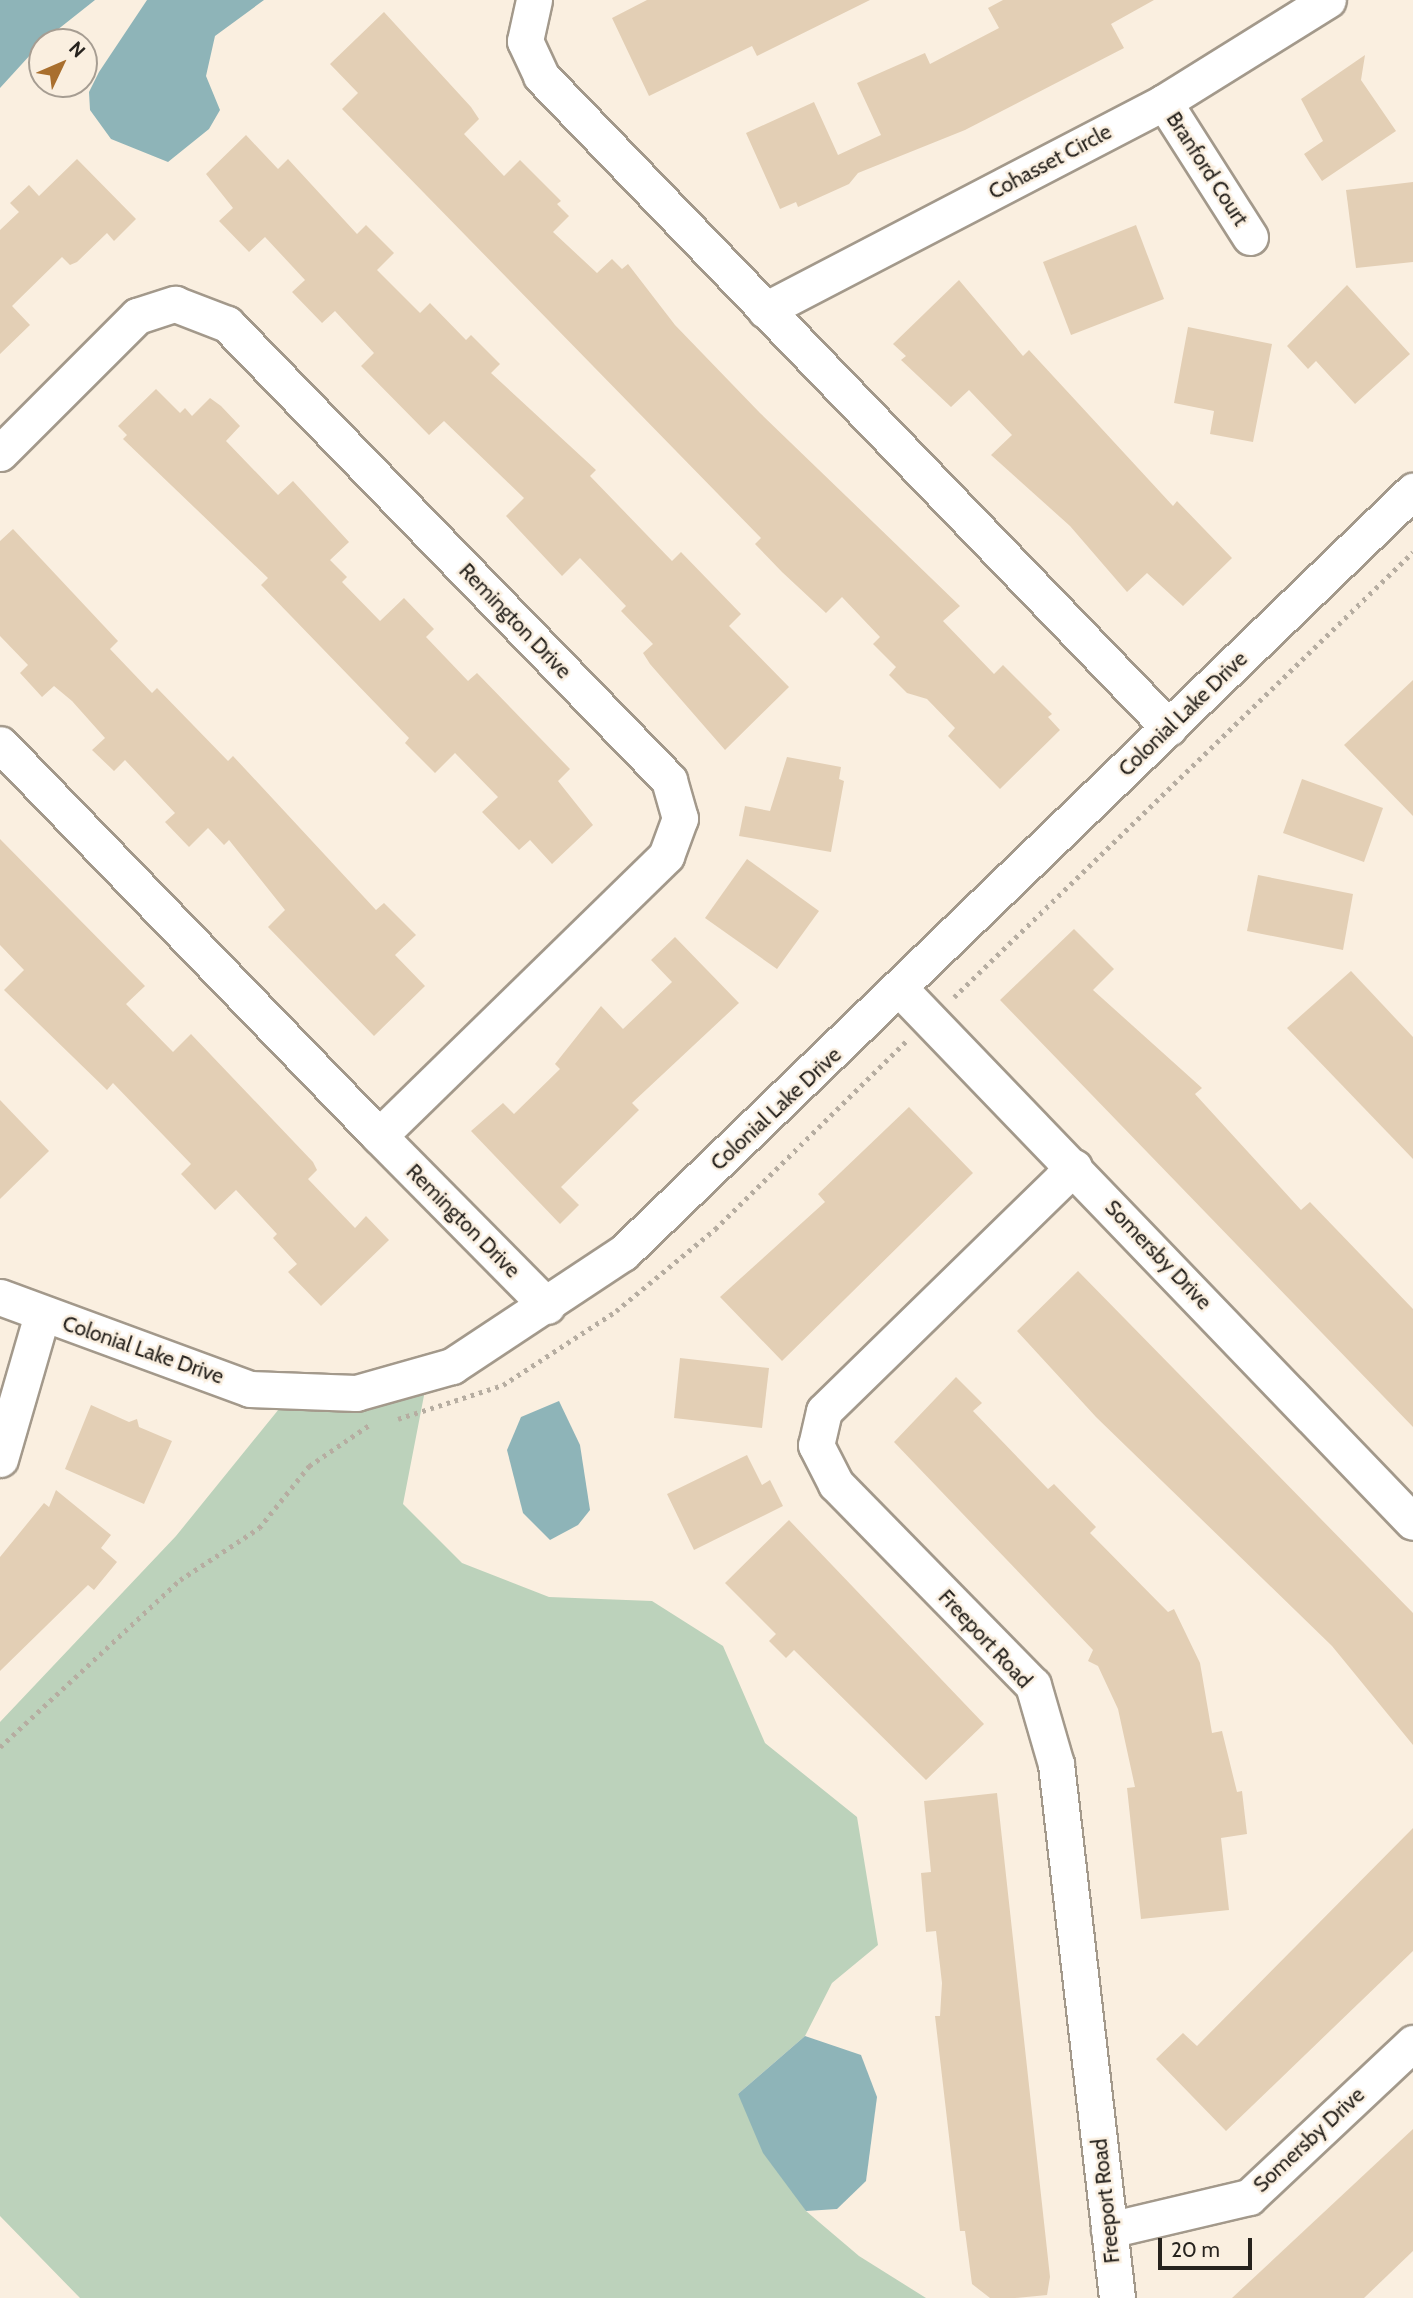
<!DOCTYPE html>
<style>
body{margin:0}
#map{position:relative;width:1413px;height:2298px;overflow:hidden;background:#faefe0;font-family:Cabin,sans-serif}
div>[style]{position:absolute}
.green>*{inset:0;background:#bcd2bb}
.water>*{inset:0;background:#8eb4b8}
.building>*{inset:0;background:#e3cfb5}
.path>*{height:4.5px;margin-top:-2.25px;transform-origin:0;background:repeating-linear-gradient(90deg,#b6ada1 0 3.5px,transparent 0 8.5px)}
.roads{filter:drop-shadow(2px 0 #a3998b) drop-shadow(-2px 0 #a3998b) drop-shadow(0 2px #a3998b) drop-shadow(0 -2px #a3998b)}
.minor>*{height:35px;margin:-17.5px;padding:0 17.5px;transform-origin:17.5px;border-radius:17.5px;background:#fff}
span{translate:-50% -50%;white-space:nowrap;text-align:center;line-height:1.15;-webkit-text-stroke:5px #faefe0;paint-order:stroke}
.street-label{font-size:21px;color:#27231e}
.north{position:absolute;left:28px;top:28px;width:70px;height:70px;box-sizing:border-box;background:#faefe0;border:2px solid #a69d92;border-radius:50%;rotate:46deg;font-size:19px;font-weight:700;line-height:28px;text-align:center;color:#27231e}
.north::after{content:'';display:block;margin:auto;width:24px;height:32px;background:#a96f2e;clip-path:polygon(50% 0,100% 100%,50% 72%,0 100%)}
.scale{position:absolute;left:1158px;top:2238px;width:94px;height:32px;box-sizing:border-box;border:4px solid #27231e;border-top:0;padding-left:9px;font-size:21px;line-height:24px;white-space:nowrap;color:#27231e;-webkit-text-stroke:5px #faefe0;paint-order:stroke}
</style>
<div id="map">
<div class="green">
<i style="clip-path:polygon(427px 1380px,403px 1504px,462px 1563px,549px 1597px,652px 1601px,723px 1646px,765px 1743px,857px 1817px,878px 1945px,832px 1983px,805px 2036px,738px 2094px,806px 2211px,859px 2256px,926px 2298px,80px 2298px,0 2216px,0 1722px,176px 1536px,283px 1404px)"></i>
</div>
<div class="water">
<i style="clip-path:polygon(0 0,95px 0,42px 42px,0 88px)"></i>
<i style="clip-path:polygon(147px 0,264px 0,215px 36px,206px 76px,220px 110px,209px 129px,168px 162px,111px 139px,90px 110px,89px 92px,99px 72px)"></i>
<i style="clip-path:polygon(559px 1401px,580px 1445px,590px 1510px,578px 1525px,550px 1540px,523px 1513px,507px 1450px,521px 1417px)"></i>
<i style="clip-path:polygon(805px 2036px,861px 2055px,877px 2097px,866px 2181px,837px 2209px,806px 2211px,763px 2153px,738px 2094px)"></i>
</div>
<div class="building">
<i style="clip-path:polygon(647px 0,870px 0,757px 56px,752px 46px,649px 96px,612px 18px)"></i>
<i style="clip-path:polygon(1003px 0,1154px 0,1111px 24px,1124px 48px,965px 130px,858px 173px,849px 184px,798px 207px,796px 202px,780px 209px,746px 133px,814px 102px,838px 155px,881px 135px,857px 83px,925px 53px,930px 64px,999px 28px,988px 8px)"></i>
<i style="clip-path:polygon(384px 12px,471px 107px,479px 119px,464px 134px,504px 176px,520px 160px,561px 201px,557px 204px,569px 216px,553px 232px,597px 273px,612px 259px,622px 269px,628px 264px,675px 325px,760px 413px,960px 606px,943px 621px,994px 674px,1003px 665px,1052px 714px,1048px 717px,1060px 730px,1000px 789px,948px 736px,955px 728px,927px 699px,907px 693px,889px 675px,896px 667px,873px 644px,880px 637px,842px 597px,826px 613px,782px 572px,755px 544px,761px 538px,342px 109px,358px 93px,330px 64px)"></i>
<i style="clip-path:polygon(1365px 55px,1361px 80px,1396px 131px,1322px 181px,1304px 154px,1323px 141px,1301px 99px)"></i>
<i style="clip-path:polygon(246px 135px,278px 169px,288px 159px,357px 234px,366px 225px,394px 253px,377px 270px,420px 313px,430px 303px,466px 340px,471px 335px,500px 364px,491px 373px,596px 470px,590px 476px,672px 561px,681px 552px,741px 614px,729px 626px,789px 687px,725px 750px,650px 664px,643px 653px,653px 644px,621px 611px,626px 606px,580px 558px,562px 576px,506px 516px,524px 498px,444px 421px,429px 435px,361px 366px,374px 353px,335px 311px,322px 323px,292px 292px,305px 280px,265px 237px,249px 252px,219px 221px,233px 208px,206px 174px)"></i>
<i style="clip-path:polygon(77px 159px,136px 219px,114px 241px,107px 233px,77px 262px,70px 265px,62px 257px,12px 306px,30px 325px,0 354px,0 230px,19px 212px,10px 203px,29px 185px,39px 196px)"></i>
<i style="clip-path:polygon(1413px 182px,1413px 262px,1356px 268px,1346px 190px)"></i>
<i style="clip-path:polygon(1136px 225px,1164px 299px,1071px 335px,1043px 262px)"></i>
<i style="clip-path:polygon(959px 280px,1023px 356px,1029px 350px,1173px 506px,1177px 501px,1232px 558px,1183px 606px,1147px 573px,1127px 592px,1070px 526px,991px 455px,1012px 435px,969px 390px,951px 407px,901px 360px,906px 356px,893px 344px)"></i>
<i style="clip-path:polygon(1347px 285px,1410px 354px,1355px 404px,1316px 361px,1308px 369px,1287px 346px)"></i>
<i style="clip-path:polygon(1188px 327px,1272px 344px,1253px 442px,1210px 434px,1214px 411px,1174px 403px)"></i>
<i style="clip-path:polygon(156px 389px,180px 413px,185px 408px,192px 416px,210px 398px,221px 406px,240px 426px,226px 441px,278px 495px,293px 481px,349px 542px,330px 560px,347px 577px,342px 582px,380px 621px,404px 598px,434px 629px,426px 637px,468px 681px,477px 673px,570px 769px,558px 781px,593px 825px,552px 864px,530px 840px,519px 850px,482px 812px,498px 797px,455px 753px,435px 773px,405px 743px,409px 738px,261px 585px,268px 578px,123px 439px,127px 435px,118px 426px)"></i>
<i style="clip-path:polygon(13px 529px,118px 641px,110px 649px,152px 693px,157px 688px,228px 761px,233px 756px,376px 910px,384px 903px,416px 935px,395px 955px,425px 986px,374px 1036px,268px 927px,285px 910px,229px 840px,224px 845px,208px 828px,189px 847px,165px 822px,175px 813px,125px 760px,114px 771px,92px 750px,105px 738px,72px 701px,54px 686px,42px 697px,20px 673px,28px 665px,0 636px,0 541px)"></i>
<i style="clip-path:polygon(1413px 680px,1413px 816px,1344px 745px)"></i>
<i style="clip-path:polygon(787px 757px,841px 767px,839px 779px,844px 781px,831px 852px,739px 836px,745px 806px,770px 811px)"></i>
<i style="clip-path:polygon(1302px 779px,1383px 808px,1364px 862px,1283px 833px)"></i>
<i style="clip-path:polygon(0 839px,145px 986px,126px 1004px,173px 1052px,191px 1034px,313px 1162px,317px 1170px,308px 1179px,355px 1228px,366px 1216px,389px 1240px,321px 1306px,288px 1272px,297px 1264px,273px 1238px,277px 1234px,236px 1190px,215px 1210px,181px 1174px,191px 1164px,113px 1083px,107px 1090px,4px 990px,24px 970px,0 945px)"></i>
<i style="clip-path:polygon(747px 859px,819px 911px,777px 969px,705px 918px)"></i>
<i style="clip-path:polygon(1258px 875px,1353px 894px,1343px 950px,1247px 931px)"></i>
<i style="clip-path:polygon(1074px 929px,1114px 969px,1093px 990px,1202px 1088px,1195px 1094px,1301px 1210px,1310px 1202px,1413px 1309px,1413px 1427px,1000px 1000px)"></i>
<i style="clip-path:polygon(675px 937px,739px 1003px,632px 1103px,639px 1110px,561px 1187px,579px 1205px,560px 1224px,471px 1131px,503px 1103px,514px 1114px,560px 1069px,555px 1064px,601px 1006px,623px 1029px,672px 982px,651px 960px)"></i>
<i style="clip-path:polygon(1351px 971px,1413px 1037px,1413px 1159px,1287px 1028px)"></i>
<i style="clip-path:polygon(0 1100px,49px 1151px,0 1199px)"></i>
<i style="clip-path:polygon(909px 1107px,973px 1173px,782px 1361px,720px 1297px,825px 1202px,818px 1194px)"></i>
<i style="clip-path:polygon(1078px 1271px,1413px 1613px,1413px 1745px,1332px 1646px,1096px 1417px,1017px 1331px)"></i>
<i style="clip-path:polygon(680px 1358px,769px 1368px,762px 1428px,674px 1418px)"></i>
<i style="clip-path:polygon(956px 1377px,982px 1403px,973px 1411px,1048px 1489px,1054px 1484px,1096px 1527px,1090px 1533px,1168px 1612px,1174px 1609px,1200px 1663px,1212px 1733px,1222px 1731px,1237px 1792px,1242px 1791px,1247px 1834px,1221px 1838px,1229px 1910px,1141px 1919px,1127px 1788px,1135px 1787px,1118px 1709px,1098px 1666px,1088px 1661px,1093px 1650px,894px 1442px)"></i>
<i style="clip-path:polygon(91px 1405px,129px 1422px,137px 1419px,139px 1427px,172px 1441px,144px 1504px,65px 1469px)"></i>
<i style="clip-path:polygon(747px 1455px,762px 1485px,770px 1480px,783px 1506px,694px 1550px,667px 1494px)"></i>
<i style="clip-path:polygon(56px 1490px,111px 1535px,101px 1548px,117px 1562px,94px 1590px,88px 1585px,0 1671px,0 1557px,44px 1503px,49px 1507px)"></i>
<i style="clip-path:polygon(789px 1520px,984px 1724px,926px 1780px,794px 1650px,786px 1658px,769px 1641px,776px 1634px,725px 1583px)"></i>
<i style="clip-path:polygon(997px 1793px,1050px 2277px,1047px 2295px,1015px 2298px,990px 2298px,972px 2284px,965px 2231px,960px 2231px,935px 2016px,940px 2016px,942px 1983px,936px 1931px,926px 1932px,921px 1873px,931px 1872px,924px 1801px)"></i>
<i style="clip-path:polygon(1413px 1828px,1413px 1951px,1226px 2131px,1156px 2059px,1183px 2033px,1197px 2046px)"></i>
<i style="clip-path:polygon(1413px 2129px,1413px 2251px,1364px 2298px,1232px 2298px)"></i>
</div>
<div class="path">
<i style="left:954px;top:997px;width:639px;rotate:-44.11deg"></i>
<i style="left:398px;top:1419px;width:110px;rotate:-17.9deg"></i>
<i style="left:503px;top:1385px;width:135px;rotate:-33.2deg"></i>
<i style="left:616px;top:1311px;width:129px;rotate:-39.6deg"></i>
<i style="left:715px;top:1229px;width:268px;rotate:-44.5deg"></i>
<i style="left:0;top:1747px;width:246px;rotate:-42.9deg"></i>
<i style="left:180px;top:1580px;width:95px;rotate:-33.4deg"></i>
<i style="left:259px;top:1528px;width:80px;rotate:-51.1deg"></i>
<i style="left:309px;top:1466px;width:73px;rotate:-34.3deg"></i>
</div>
<div class="roads">
<div class="minor">
<i style="left:534px;top:0;width:42px;rotate:102.4deg"></i>
<i style="left:525px;top:41px;width:38px;rotate:65deg"></i>
<i style="left:541px;top:76px;width:905px;rotate:46.07deg"></i>
<i style="left:1164px;top:102px;width:160px;rotate:57.5deg"></i>
<i style="left:765px;top:310px;width:450px;rotate:-27.5deg"></i>
<i style="left:1164px;top:102px;width:193px;rotate:-31.9deg"></i>
<i style="left:0;top:453px;width:194px;rotate:-45deg"></i>
<i style="left:137px;top:316px;width:40px;rotate:-18deg"></i>
<i style="left:175px;top:304px;width:56px;rotate:21deg"></i>
<i style="left:227px;top:324px;width:635px;rotate:45.89deg"></i>
<i style="left:669px;top:780px;width:40px;rotate:74deg"></i>
<i style="left:680px;top:818px;width:40px;rotate:110.2deg"></i>
<i style="left:666px;top:856px;width:401px;rotate:135.7deg"></i>
<i style="left:379px;top:1136px;width:545px;rotate:-134.03deg"></i>
<i style="left:901px;top:990px;width:738px;rotate:46.1deg"></i>
<i style="left:379px;top:1136px;width:239px;rotate:45.3deg"></i>
<i style="left:1074px;top:1167px;width:349px;rotate:135.7deg"></i>
<i style="left:824px;top:1411px;width:35px;rotate:103deg"></i>
<i style="left:816px;top:1445px;width:44px;rotate:62.9deg"></i>
<i style="left:836px;top:1484px;width:281px;rotate:45.6deg"></i>
<i style="left:1033px;top:1685px;width:82px;rotate:73.8deg"></i>
<i style="left:1056px;top:1764px;width:537px;rotate:83.48deg"></i>
<i style="left:0;top:1297px;width:266px;rotate:20.2deg"></i>
<i style="left:250px;top:1389px;width:106px;rotate:2.2deg"></i>
<i style="left:356px;top:1393px;width:100px;rotate:-15.7deg"></i>
<i style="left:452px;top:1366px;width:205px;rotate:-33.5deg"></i>
<i style="left:623px;top:1253px;width:1098px;rotate:-43.97deg"></i>
<i style="left:0;top:1459px;width:151px;rotate:-73.8deg"></i>
<i style="left:1109px;top:2230px;width:144px;rotate:-13.3deg"></i>
<i style="left:1249px;top:2197px;width:225px;rotate:-43.2deg"></i>
</div>
</div>
<div class="street-label">
<span style="left:1050px;top:162px;rotate:-28deg">Cohasset Circle</span>
<span style="left:1207px;top:169px;rotate:57deg">Branford Court</span>
<span style="left:515px;top:621px;rotate:46deg">Remington Drive</span>
<span style="left:1183px;top:714px;rotate:-44deg">Colonial Lake Drive</span>
<span style="left:776px;top:1109px;rotate:-43deg">Colonial Lake Drive</span>
<span style="left:463px;top:1221px;rotate:45deg">Remington Drive</span>
<span style="left:1158px;top:1255px;rotate:46deg">Somersby Drive</span>
<span style="left:143px;top:1350px;rotate:19deg">Colonial Lake Drive</span>
<span style="left:985px;top:1639px;rotate:47deg">Freeport Road</span>
<span style="left:1309px;top:2140px;rotate:-43deg">Somersby Drive</span>
<span style="left:1106px;top:2201px;rotate:-96deg">Freeport Road</span>
</div>
<div class="north">N</div>
<div class="scale">20 m</div>
</div>
